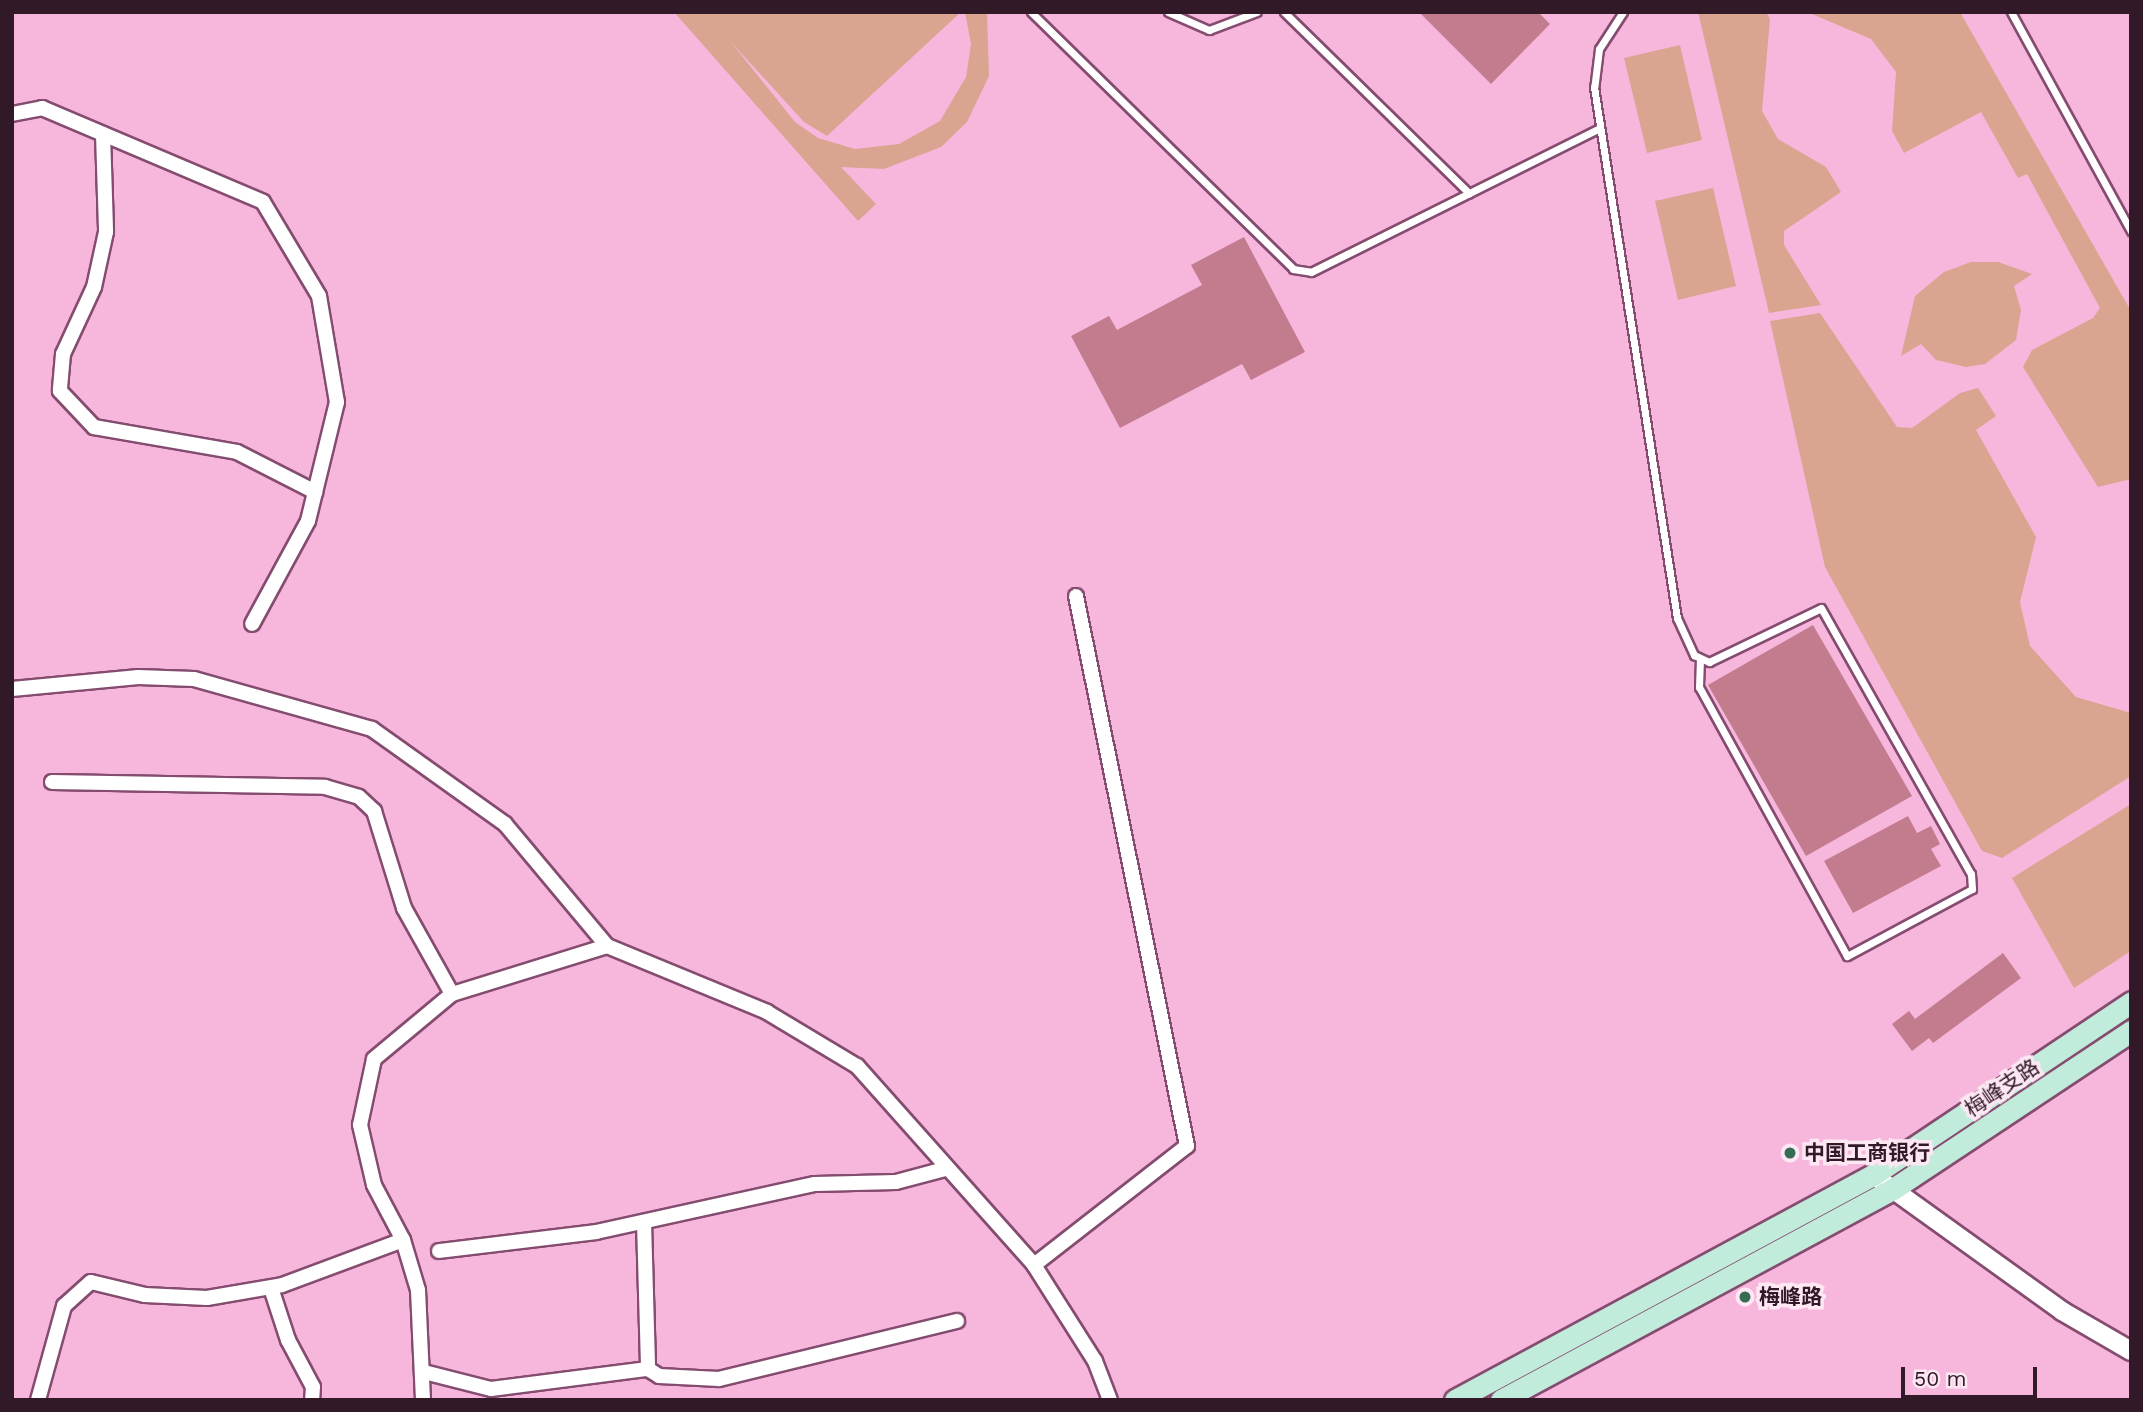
<!DOCTYPE html>
<meta charset="utf-8">
<style>
body{margin:0}
#map{position:relative;width:2143px;height:1412px;overflow:hidden;background:#f7b7dd;font-family:"Work Sans","Noto Sans SC",sans-serif}
div>[style]{position:absolute}
.green>*{inset:0;background:#d9a591}
.building>*{inset:0;background:#c37b8e}
.roads{filter:drop-shadow(2px 0 #844c6f) drop-shadow(-2px 0 #844c6f) drop-shadow(0 2px #844c6f) drop-shadow(0 -2px #844c6f)}
.service>*{height:7px;margin:-3.5px;padding:0 3.5px;transform-origin:3.5px;border-radius:3.5px;background:#fff}
.minor>*{height:14px;margin:-7px;padding:0 7px;transform-origin:7px;border-radius:7px;background:#fff}
.tertiary>*{height:18px;margin:-9px;padding:0 9px;transform-origin:9px;border-radius:9px;background:#fff}
.secondary>*{height:21px;margin:-10.5px;padding:0 10.5px;transform-origin:10.5px;border-radius:10.5px;background:#c1ebdb}
.dots>*{width:19px;height:19px;translate:-50% -50%;box-sizing:border-box;border:4px solid #fce7f3;border-radius:50%}
span{translate:-50% -50%;white-space:nowrap;text-align:center;line-height:1.15;-webkit-text-stroke:7px #fce7f3;paint-order:stroke}
.street-label{font-size:21px;color:#311928}
.poi-label{font-size:21px;color:#311928;font-weight:700}
.left{translate:0 -50%;text-align:left}
.frame{position:absolute;inset:0;border:14px solid #311928;pointer-events:none}
.scale{position:absolute;left:1901px;top:1367px;width:136px;height:32px;box-sizing:border-box;border:4px solid #311928;border-top:0;padding-left:9px;font-size:21px;line-height:24px;white-space:nowrap;color:#311928;-webkit-text-stroke:5px #fce7f3;paint-order:stroke}
</style>
<div id="map">
<div class="green">
<i style="clip-path:polygon(674px 12px,961px 12px,827px 136px,804px 122px,731px 42px,795px 122px,818px 138px,855px 149px,899px 144px,940px 121px,966px 77px,971px 44px,965px 12px,987px 12px,989px 76px,967px 122px,941px 147px,884px 169px,841px 167px,876px 204px,858px 221px)"></i>
<i style="clip-path:polygon(1698px 12px,1766px 12px,1770px 19px,1762px 111px,1778px 139px,1826px 167px,1841px 192px,1784px 231px,1784px 245px,1821px 305px,1769px 313px)"></i>
<i style="clip-path:polygon(1807px 12px,1960px 12px,2131px 311px,2131px 479px,2098px 487px,2023px 367px,2032px 350px,2093px 318px,2100px 308px,2027px 174px,2018px 178px,1981px 112px,1904px 153px,1892px 131px,1896px 72px,1871px 39px)"></i>
<i style="clip-path:polygon(1680px 45px,1702px 140px,1647px 153px,1624px 58px)"></i>
<i style="clip-path:polygon(1713px 188px,1736px 286px,1678px 300px,1655px 201px)"></i>
<i style="clip-path:polygon(1971px 262px,1998px 262px,2032px 274px,2014px 286px,2021px 310px,2016px 340px,1985px 364px,1966px 367px,1936px 360px,1921px 344px,1901px 356px,1915px 296px,1944px 272px)"></i>
<i style="clip-path:polygon(1820px 313px,1897px 427px,1912px 428px,1960px 393px,1978px 388px,1996px 416px,1976px 430px,2036px 537px,2020px 602px,2030px 646px,2076px 697px,2131px 713px,2131px 776px,2002px 858px,1982px 851px,1825px 567px,1770px 321px)"></i>
<i style="clip-path:polygon(2131px 804px,2131px 951px,2074px 988px,2012px 878px)"></i>
</div>
<div class="building">
<i style="clip-path:polygon(1419px 12px,1538px 12px,1550px 24px,1491px 84px)"></i>
<i style="clip-path:polygon(1244px 237px,1305px 352px,1251px 380px,1242px 364px,1120px 428px,1071px 336px,1109px 316px,1117px 330px,1202px 285px,1191px 265px)"></i>
<i style="clip-path:polygon(1813px 625px,1912px 796px,1806px 856px,1708px 685px)"></i>
<i style="clip-path:polygon(1908px 816px,1917px 833px,1931px 826px,1940px 844px,1931px 849px,1941px 866px,1853px 913px,1824px 861px)"></i>
<i style="clip-path:polygon(2003px 953px,2021px 978px,1933px 1043px,1929px 1038px,1912px 1051px,1892px 1024px,1909px 1011px,1915px 1019px)"></i>
</div>
<div class="roads">
<div class="service">
<i style="left:1031px;top:12px;width:367px;rotate:44.4deg"></i>
<i style="left:1293px;top:269px;width:18px;rotate:9deg"></i>
<i style="left:1311px;top:272px;width:323px;rotate:-26.5deg"></i>
<i style="left:1168px;top:12px;width:45px;rotate:23.7deg"></i>
<i style="left:1209px;top:30px;width:51px;rotate:-20.6deg"></i>
<i style="left:1284px;top:12px;width:259px;rotate:44.4deg"></i>
<i style="left:1623px;top:12px;width:44px;rotate:123deg"></i>
<i style="left:1599px;top:49px;width:38px;rotate:97deg"></i>
<i style="left:1594px;top:87px;width:537px;rotate:81.12deg"></i>
<i style="left:1677px;top:618px;width:41px;rotate:65.3deg"></i>
<i style="left:1694px;top:655px;width:17px;rotate:25deg"></i>
<i style="left:1709px;top:662px;width:124px;rotate:-25.7deg"></i>
<i style="left:1821px;top:608px;width:305px;rotate:60.6deg"></i>
<i style="left:1971px;top:874px;width:15px;rotate:86deg"></i>
<i style="left:1972px;top:889px;width:142px;rotate:151.8deg"></i>
<i style="left:1847px;top:956px;width:307px;rotate:-118.8deg"></i>
<i style="left:1699px;top:687px;width:27px;rotate:-88deg"></i>
<i style="left:2011px;top:12px;width:250px;rotate:61.3deg"></i>
</div>
<div class="minor">
<i style="left:12px;top:114px;width:31px;rotate:-11deg"></i>
<i style="left:42px;top:108px;width:240px;rotate:23deg"></i>
<i style="left:263px;top:202px;width:109px;rotate:59.2deg"></i>
<i style="left:319px;top:296px;width:108px;rotate:80.4deg"></i>
<i style="left:337px;top:402px;width:122px;rotate:103.7deg"></i>
<i style="left:308px;top:521px;width:117px;rotate:118.5deg"></i>
<i style="left:103px;top:134px;width:98px;rotate:88.2deg"></i>
<i style="left:106px;top:232px;width:56px;rotate:102.3deg"></i>
<i style="left:94px;top:287px;width:74px;rotate:114.8deg"></i>
<i style="left:63px;top:354px;width:37px;rotate:95deg"></i>
<i style="left:60px;top:391px;width:50px;rotate:46.6deg"></i>
<i style="left:94px;top:427px;width:145px;rotate:9.9deg"></i>
<i style="left:237px;top:452px;width:88px;rotate:27.1deg"></i>
<i style="left:12px;top:689px;width:127px;rotate:-5.4deg"></i>
<i style="left:138px;top:677px;width:56px;rotate:2deg"></i>
<i style="left:194px;top:679px;width:185px;rotate:15.7deg"></i>
<i style="left:372px;top:729px;width:163px;rotate:35.5deg"></i>
<i style="left:505px;top:824px;width:159px;rotate:50.1deg"></i>
<i style="left:607px;top:946px;width:173px;rotate:22.4deg"></i>
<i style="left:767px;top:1012px;width:105px;rotate:31deg"></i>
<i style="left:857px;top:1066px;width:266px;rotate:48.3deg"></i>
<i style="left:1034px;top:1265px;width:114px;rotate:57.6deg"></i>
<i style="left:1095px;top:1361px;width:42px;rotate:69deg"></i>
<i style="left:52px;top:782px;width:273px;rotate:1deg"></i>
<i style="left:325px;top:787px;width:35px;rotate:16deg"></i>
<i style="left:359px;top:797px;width:21px;rotate:43deg"></i>
<i style="left:374px;top:811px;width:102px;rotate:72.8deg"></i>
<i style="left:404px;top:908px;width:98px;rotate:60.8deg"></i>
<i style="left:644px;top:1222px;width:147px;rotate:88.4deg"></i>
<i style="left:439px;top:1251px;width:158px;rotate:-6.9deg"></i>
<i style="left:596px;top:1232px;width:224px;rotate:-12.4deg"></i>
<i style="left:815px;top:1184px;width:81px;rotate:-1.4deg"></i>
<i style="left:896px;top:1182px;width:51px;rotate:-14.9deg"></i>
<i style="left:1034px;top:1265px;width:194px;rotate:-37.9deg"></i>
<i style="left:1187px;top:1146px;width:561px;rotate:-101.41deg"></i>
<i style="left:271px;top:1288px;width:55px;rotate:71.9deg"></i>
<i style="left:288px;top:1340px;width:53px;rotate:62deg"></i>
<i style="left:313px;top:1387px;width:13px;rotate:94deg"></i>
<i style="left:424px;top:1372px;width:69px;rotate:14.2deg"></i>
<i style="left:491px;top:1389px;width:158px;rotate:-7.3deg"></i>
<i style="left:648px;top:1369px;width:13px;rotate:32deg"></i>
<i style="left:659px;top:1376px;width:60px;rotate:2.9deg"></i>
<i style="left:719px;top:1379px;width:245px;rotate:-13.7deg"></i>
<i style="left:38px;top:1400px;width:98px;rotate:-74.5deg"></i>
<i style="left:64px;top:1306px;width:36px;rotate:-42deg"></i>
<i style="left:91px;top:1282px;width:56px;rotate:13.5deg"></i>
<i style="left:145px;top:1295px;width:62px;rotate:2.8deg"></i>
<i style="left:207px;top:1298px;width:76px;rotate:-9.8deg"></i>
<i style="left:282px;top:1285px;width:129px;rotate:-20.4deg"></i>
<i style="left:423px;top:1400px;width:110px;rotate:-92.6deg"></i>
<i style="left:418px;top:1290px;width:52px;rotate:-106.7deg"></i>
<i style="left:403px;top:1240px;width:62px;rotate:-117.8deg"></i>
<i style="left:374px;top:1185px;width:62px;rotate:-103.1deg"></i>
<i style="left:360px;top:1125px;width:67px;rotate:-78deg"></i>
<i style="left:374px;top:1059px;width:102px;rotate:-39.8deg"></i>
<i style="left:452px;top:994px;width:162px;rotate:-17.2deg"></i>
</div>
<div class="tertiary">
<i style="left:1873px;top:1175px;width:233px;rotate:35.7deg"></i>
<i style="left:2062px;top:1311px;width:80px;rotate:30.1deg"></i>
</div>
<div class="secondary">
<i style="left:1455px;top:1400px;width:475px;rotate:-28.3deg"></i>
<i style="left:1873px;top:1175px;width:311px;rotate:-33.8deg"></i>
<i style="left:1501px;top:1400px;width:445px;rotate:-28.3deg"></i>
<i style="left:1893px;top:1189px;width:286px;rotate:-33.6deg"></i>
</div>
</div>
<div class="dots">
<i style="left:1790px;top:1153px;background:#356d54"></i>
<i style="left:1745px;top:1297px;background:#356d54"></i>
</div>
<div class="street-label">
<span style="left:2002px;top:1088px;rotate:-34deg">梅峰支路</span>
</div>
<div class="poi-label">
<span class="left" style="left:1804px;top:1153px">中国工商银行</span>
<span class="left" style="left:1759px;top:1297px">梅峰路</span>
</div>
<div class="frame"></div>
<div class="scale">50 m</div>
</div>
